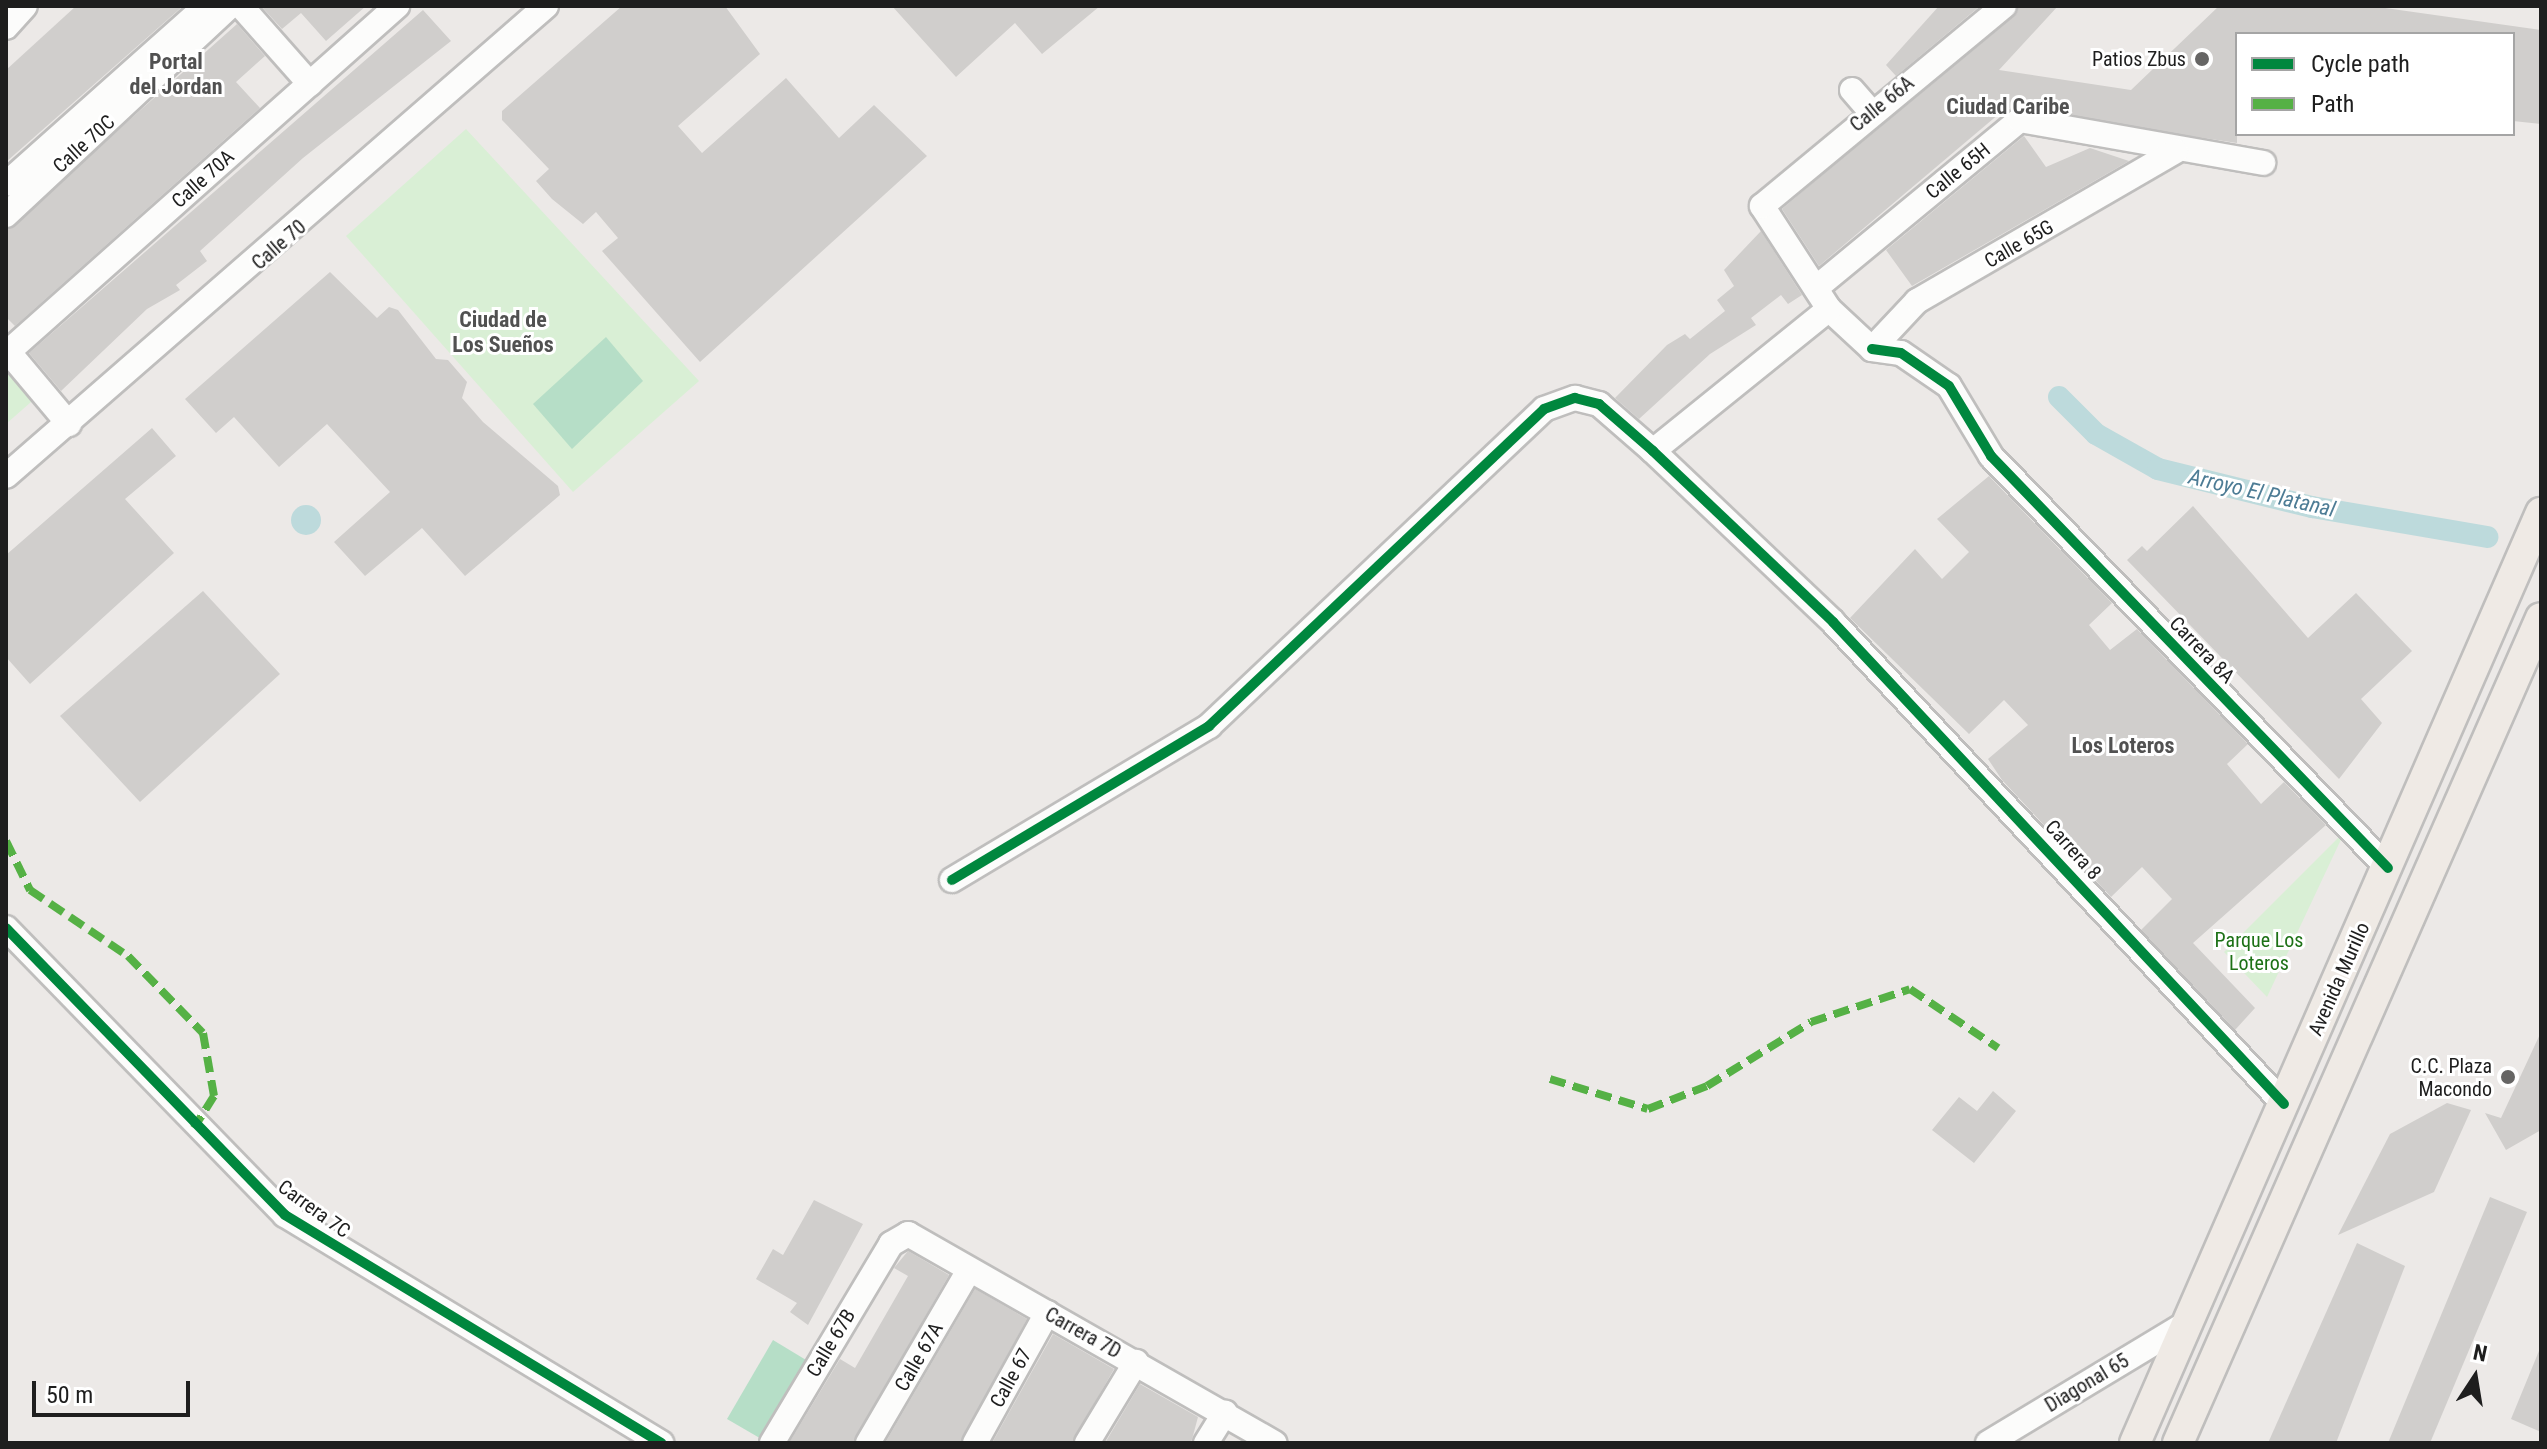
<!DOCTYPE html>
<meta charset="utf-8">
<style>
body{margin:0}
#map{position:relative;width:2547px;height:1449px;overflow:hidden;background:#ece9e7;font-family:"Roboto Condensed",sans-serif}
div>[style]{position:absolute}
.park>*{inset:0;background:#d9efd5}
.pitch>*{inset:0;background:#b6dec7}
.water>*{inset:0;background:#bddadc}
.round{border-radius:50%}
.canal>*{height:22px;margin:-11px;padding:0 11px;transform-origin:11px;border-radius:11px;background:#bddadc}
.building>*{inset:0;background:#d0cecc}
.roads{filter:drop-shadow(2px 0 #bfbebd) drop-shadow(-2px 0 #bfbebd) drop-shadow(0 2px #bfbebd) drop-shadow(0 -2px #bfbebd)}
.minor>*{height:24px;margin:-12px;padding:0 12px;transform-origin:12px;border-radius:12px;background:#fcfcfb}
.major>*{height:30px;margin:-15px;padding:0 15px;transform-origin:15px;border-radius:15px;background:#efeae5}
.quiet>*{height:8px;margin-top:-4px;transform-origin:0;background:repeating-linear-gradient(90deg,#55b145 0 16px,transparent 0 24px)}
.cycleway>*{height:10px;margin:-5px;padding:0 5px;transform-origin:5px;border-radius:5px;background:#00873e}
.dots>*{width:22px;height:22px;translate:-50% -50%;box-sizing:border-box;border:4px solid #fff;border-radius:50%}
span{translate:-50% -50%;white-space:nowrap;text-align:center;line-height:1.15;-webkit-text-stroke:6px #fff;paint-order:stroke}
.poi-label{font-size:20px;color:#1e1e1e}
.right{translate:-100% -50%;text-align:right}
.street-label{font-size:20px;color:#1e1e1e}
.park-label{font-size:20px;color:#1d7116}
.neighbourhood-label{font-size:22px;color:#515151;font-weight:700}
.water-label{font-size:22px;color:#4d7c95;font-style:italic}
.frame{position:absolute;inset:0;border:8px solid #1e1e1e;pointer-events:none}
.legend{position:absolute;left:2235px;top:32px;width:280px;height:104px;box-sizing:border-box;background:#fff;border:2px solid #a5a5a5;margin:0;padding:10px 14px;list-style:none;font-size:24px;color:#1e1e1e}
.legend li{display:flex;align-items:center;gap:16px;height:40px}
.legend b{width:40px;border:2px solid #a5a5a5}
.north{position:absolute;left:2435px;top:1337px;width:80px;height:80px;-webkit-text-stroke:6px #fff;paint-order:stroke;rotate:12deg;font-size:22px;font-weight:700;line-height:32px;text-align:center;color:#1e1e1e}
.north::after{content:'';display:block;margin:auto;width:28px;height:36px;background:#1e1e1e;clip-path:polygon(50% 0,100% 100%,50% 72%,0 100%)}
.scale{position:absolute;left:32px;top:1381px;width:158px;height:36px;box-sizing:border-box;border:4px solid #1e1e1e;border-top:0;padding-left:10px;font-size:24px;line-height:28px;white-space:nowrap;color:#1e1e1e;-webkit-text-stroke:6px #fff;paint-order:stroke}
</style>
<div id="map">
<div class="park">
<i style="clip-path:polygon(466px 129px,699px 381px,573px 492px,346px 236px)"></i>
<i style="clip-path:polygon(6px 358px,39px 395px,6px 424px)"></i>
<i style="clip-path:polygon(2345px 831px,2267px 997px,2224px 952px)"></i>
</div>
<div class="pitch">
<i style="clip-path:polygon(606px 337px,643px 381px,572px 449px,533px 404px)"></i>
<i style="clip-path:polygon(773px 1340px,811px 1363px,765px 1441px,727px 1419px)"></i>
</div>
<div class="water">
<i class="round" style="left:291px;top:505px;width:30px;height:30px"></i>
</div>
<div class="canal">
<i style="left:2059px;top:397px;width:52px;rotate:45deg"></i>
<i style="left:2096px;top:434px;width:71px;rotate:29.4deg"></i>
<i style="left:2158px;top:469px;width:159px;rotate:13.9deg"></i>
<i style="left:2312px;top:507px;width:178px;rotate:9.7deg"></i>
</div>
<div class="building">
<i style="clip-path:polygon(76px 6px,183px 6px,6px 162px,6px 70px)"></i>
<i style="clip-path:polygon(261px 6px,366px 6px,326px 41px,301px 13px,282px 29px)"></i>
<i style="clip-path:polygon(622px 6px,725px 6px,760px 54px,678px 126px,702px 153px,786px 78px,839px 138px,874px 105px,927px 156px,700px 362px,602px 251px,618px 238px,596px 212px,583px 224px,552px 199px,536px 181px,549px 169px,502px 120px,502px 111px)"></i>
<i style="clip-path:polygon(892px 6px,1100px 6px,1042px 54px,1015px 23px,956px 77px)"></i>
<i style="clip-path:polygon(1939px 6px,1980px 6px,1896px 76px,1886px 65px)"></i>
<i style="clip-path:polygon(2019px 6px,2058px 6px,1999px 70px,2131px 90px,2219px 6px,2371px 6px,2541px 30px,2541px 124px,2513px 121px,2513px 34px,2237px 34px,2237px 143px,2006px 108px,1819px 266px,1782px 209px)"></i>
<i style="clip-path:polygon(423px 10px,451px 41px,303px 158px,200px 251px,207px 261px,176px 285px,180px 290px,147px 309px,61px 391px,29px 353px)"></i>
<i style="clip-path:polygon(237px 24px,265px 56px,236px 82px,260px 108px,15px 326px,6px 317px,6px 230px)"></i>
<i style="clip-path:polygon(2024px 136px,2046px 167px,2090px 148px,2129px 161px,1912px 286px,1886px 250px)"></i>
<i style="clip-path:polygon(1761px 231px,1802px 295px,1788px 304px,1781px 295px,1751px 318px,1756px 325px,1710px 354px,1639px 419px,1615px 398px,1667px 345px,1685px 334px,1690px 339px,1725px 311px,1717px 300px,1734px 286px,1724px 270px)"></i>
<i style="clip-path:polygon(330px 272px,377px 318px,389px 307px,398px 310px,436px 359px,448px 360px,467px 382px,462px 398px,483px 422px,558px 486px,560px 495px,465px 576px,422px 528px,365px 576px,334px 542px,390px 492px,327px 424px,279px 467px,234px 417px,216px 433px,185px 399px)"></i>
<i style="clip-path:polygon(152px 428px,176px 456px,125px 499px,174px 553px,30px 684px,6px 657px,6px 555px)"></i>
<i style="clip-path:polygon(1989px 476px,2112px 603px,2089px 625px,2110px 650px,2137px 629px,2248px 744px,2227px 764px,2261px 804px,2284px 782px,2326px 825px,2193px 943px,2255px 1008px,2235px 1030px,2141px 930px,2172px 899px,2142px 867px,2111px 897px,2002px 780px,1988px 759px,2028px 725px,2004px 700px,1969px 734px,1850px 618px,1915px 549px,1942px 579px,1969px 552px,1937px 519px)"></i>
<i style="clip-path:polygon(2193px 506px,2308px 638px,2356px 593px,2412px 651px,2361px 699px,2382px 723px,2339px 779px,2127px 560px,2142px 546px,2147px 551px)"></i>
<i style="clip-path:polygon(203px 591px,280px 674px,140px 802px,60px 716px)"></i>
<i style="clip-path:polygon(2541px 1032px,2541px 1130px,2506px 1150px,2485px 1113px,2501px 1118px)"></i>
<i style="clip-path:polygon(1993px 1091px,2016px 1111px,1974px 1163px,1932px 1130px,1959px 1097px,1977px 1111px)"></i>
<i style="clip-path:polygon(2447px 1103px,2471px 1110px,2434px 1192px,2338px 1235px,2390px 1134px)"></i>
<i style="clip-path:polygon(2490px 1197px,2527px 1212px,2430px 1443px,2388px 1443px)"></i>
<i style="clip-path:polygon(814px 1200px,863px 1224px,808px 1325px,790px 1312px,797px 1303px,756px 1279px,773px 1249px,783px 1255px)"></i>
<i style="clip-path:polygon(2357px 1243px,2405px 1266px,2336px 1443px,2268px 1443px)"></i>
<i style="clip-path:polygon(908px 1251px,949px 1275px,853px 1443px,789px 1443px,840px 1359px,855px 1368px,908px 1276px,894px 1268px)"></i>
<i style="clip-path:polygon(975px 1289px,1027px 1319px,960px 1443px,885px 1443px)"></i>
<i style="clip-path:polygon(1053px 1334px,1114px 1369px,1072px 1443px,992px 1443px)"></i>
<i style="clip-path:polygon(2541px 1346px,2541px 1432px,2511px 1419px)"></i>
<i style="clip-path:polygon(1140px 1384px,1198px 1417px,1191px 1443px,1105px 1443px)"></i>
</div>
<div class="roads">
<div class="minor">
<i style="left:241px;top:6px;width:104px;rotate:48.5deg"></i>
<i style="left:6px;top:27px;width:28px;rotate:-48deg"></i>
<i style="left:1852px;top:90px;width:29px;rotate:49deg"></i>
<i style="left:6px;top:184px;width:268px;rotate:-41.7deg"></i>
<i style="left:6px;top:215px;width:306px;rotate:-43deg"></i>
<i style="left:1816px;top:288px;width:264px;rotate:-39.5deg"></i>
<i style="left:2020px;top:120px;width:247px;rotate:10deg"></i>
<i style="left:6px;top:349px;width:98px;rotate:50deg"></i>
<i style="left:1872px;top:349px;width:29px;rotate:8deg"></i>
<i style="left:1901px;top:353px;width:58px;rotate:34.5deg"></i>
<i style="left:1949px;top:386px;width:82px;rotate:59deg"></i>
<i style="left:1991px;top:456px;width:572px;rotate:46.06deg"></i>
<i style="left:1872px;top:349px;width:59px;rotate:-137.1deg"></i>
<i style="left:1829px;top:309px;width:123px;rotate:-123deg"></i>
<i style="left:1762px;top:206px;width:314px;rotate:-39.6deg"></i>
<i style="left:1872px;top:349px;width:66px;rotate:-46.8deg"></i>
<i style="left:1917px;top:301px;width:299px;rotate:-30.1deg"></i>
<i style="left:8px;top:352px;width:521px;rotate:-41.65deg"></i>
<i style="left:1653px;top:451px;width:226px;rotate:-38.9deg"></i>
<i style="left:6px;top:476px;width:716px;rotate:-41.04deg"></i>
<i style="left:952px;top:880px;width:300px;rotate:-30.9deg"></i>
<i style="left:1209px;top:726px;width:461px;rotate:-43.4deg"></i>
<i style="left:1544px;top:409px;width:33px;rotate:-20deg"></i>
<i style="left:1575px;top:398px;width:25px;rotate:14deg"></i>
<i style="left:1599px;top:404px;width:72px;rotate:41deg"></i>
<i style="left:1653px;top:451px;width:248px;rotate:43.5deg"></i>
<i style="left:1833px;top:622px;width:660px;rotate:46.9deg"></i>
<i style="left:6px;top:928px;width:400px;rotate:45.8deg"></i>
<i style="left:285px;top:1215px;width:440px;rotate:31.2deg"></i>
<i style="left:772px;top:1443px;width:232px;rotate:-59.1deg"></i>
<i style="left:891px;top:1244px;width:20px;rotate:-30deg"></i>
<i style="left:908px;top:1234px;width:422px;rotate:29.7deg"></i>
<i style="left:868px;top:1443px;width:200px;rotate:-59.7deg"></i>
<i style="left:975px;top:1443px;width:149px;rotate:-61deg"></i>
<i style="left:1087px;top:1443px;width:95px;rotate:-58.8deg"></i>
<i style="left:1206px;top:1443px;width:36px;rotate:-58deg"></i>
<i style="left:1988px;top:1443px;width:230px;rotate:-31.1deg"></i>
</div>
<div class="major">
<i style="left:2135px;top:1443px;width:1015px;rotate:-66.42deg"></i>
<i style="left:2178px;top:1443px;width:901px;rotate:-66.25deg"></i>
</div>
</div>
<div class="quiet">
<i style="left:6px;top:841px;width:55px;rotate:63.9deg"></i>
<i style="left:30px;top:890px;width:118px;rotate:34deg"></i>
<i style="left:128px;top:956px;width:107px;rotate:45.8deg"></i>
<i style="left:203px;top:1033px;width:64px;rotate:80.1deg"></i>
<i style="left:214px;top:1096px;width:38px;rotate:122deg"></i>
<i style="left:1550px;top:1079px;width:102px;rotate:17deg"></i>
<i style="left:1648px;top:1109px;width:63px;rotate:-21.3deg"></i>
<i style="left:1707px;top:1086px;width:122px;rotate:-31.6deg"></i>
<i style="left:1811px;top:1022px;width:104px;rotate:-18.4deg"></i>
<i style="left:1910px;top:989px;width:106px;rotate:33.8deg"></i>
</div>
<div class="cycleway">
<i style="left:1872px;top:349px;width:29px;rotate:8deg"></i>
<i style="left:1901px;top:353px;width:58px;rotate:34.5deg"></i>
<i style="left:1949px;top:386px;width:82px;rotate:59deg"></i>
<i style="left:1991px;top:456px;width:572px;rotate:46.06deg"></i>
<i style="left:952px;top:880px;width:300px;rotate:-30.9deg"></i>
<i style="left:1209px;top:726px;width:461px;rotate:-43.4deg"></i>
<i style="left:1544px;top:409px;width:33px;rotate:-20deg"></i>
<i style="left:1575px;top:398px;width:25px;rotate:14deg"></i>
<i style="left:1599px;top:404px;width:72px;rotate:41deg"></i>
<i style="left:1653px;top:451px;width:248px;rotate:43.5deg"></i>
<i style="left:1833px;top:622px;width:660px;rotate:46.9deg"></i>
<i style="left:6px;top:928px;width:400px;rotate:45.8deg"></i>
<i style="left:285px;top:1215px;width:440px;rotate:31.2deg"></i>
</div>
<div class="dots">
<i style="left:2202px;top:59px;background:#666564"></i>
<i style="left:2508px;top:1077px;background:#666564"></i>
</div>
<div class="poi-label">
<span class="right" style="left:2186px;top:59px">Patios Zbus</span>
<span class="right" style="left:2492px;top:1078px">C.C. Plaza<br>Macondo</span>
</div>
<div class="street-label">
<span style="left:1882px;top:104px;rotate:-39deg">Calle 66A</span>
<span style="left:84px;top:144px;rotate:-42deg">Calle 70C</span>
<span style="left:1958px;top:171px;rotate:-39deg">Calle 65H</span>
<span style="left:203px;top:179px;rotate:-42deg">Calle 70A</span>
<span style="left:2019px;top:244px;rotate:-30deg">Calle 65G</span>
<span style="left:279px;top:245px;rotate:-41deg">Calle 70</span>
<span style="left:2202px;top:650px;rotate:46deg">Carrera 8A</span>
<span style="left:2073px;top:850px;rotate:48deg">Carrera 8</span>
<span style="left:2339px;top:979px;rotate:-66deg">Avenida Murillo</span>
<span style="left:314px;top:1209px;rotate:36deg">Carrera 7C</span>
<span style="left:1083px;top:1333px;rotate:29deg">Carrera 7D</span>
<span style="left:831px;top:1343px;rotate:-59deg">Calle 67B</span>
<span style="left:919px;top:1357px;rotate:-60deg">Calle 67A</span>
<span style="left:1011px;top:1378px;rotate:-61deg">Calle 67</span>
<span style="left:2087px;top:1383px;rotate:-31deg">Diagonal 65</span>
</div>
<div class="park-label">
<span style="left:2259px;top:952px">Parque Los<br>Loteros</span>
</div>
<div class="neighbourhood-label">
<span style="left:176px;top:74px">Portal<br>del Jordan</span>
<span style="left:2008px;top:107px">Ciudad Caribe</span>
<span style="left:503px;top:332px">Ciudad de<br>Los Sueños</span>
<span style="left:2123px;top:746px">Los Loteros</span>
</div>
<div class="water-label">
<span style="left:2262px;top:493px;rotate:13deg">Arroyo El Platanal</span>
</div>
<div class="frame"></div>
<ul class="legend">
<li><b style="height:10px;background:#00873e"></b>Cycle path</li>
<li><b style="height:10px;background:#55b145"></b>Path</li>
</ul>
<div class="north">N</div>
<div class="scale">50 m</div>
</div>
